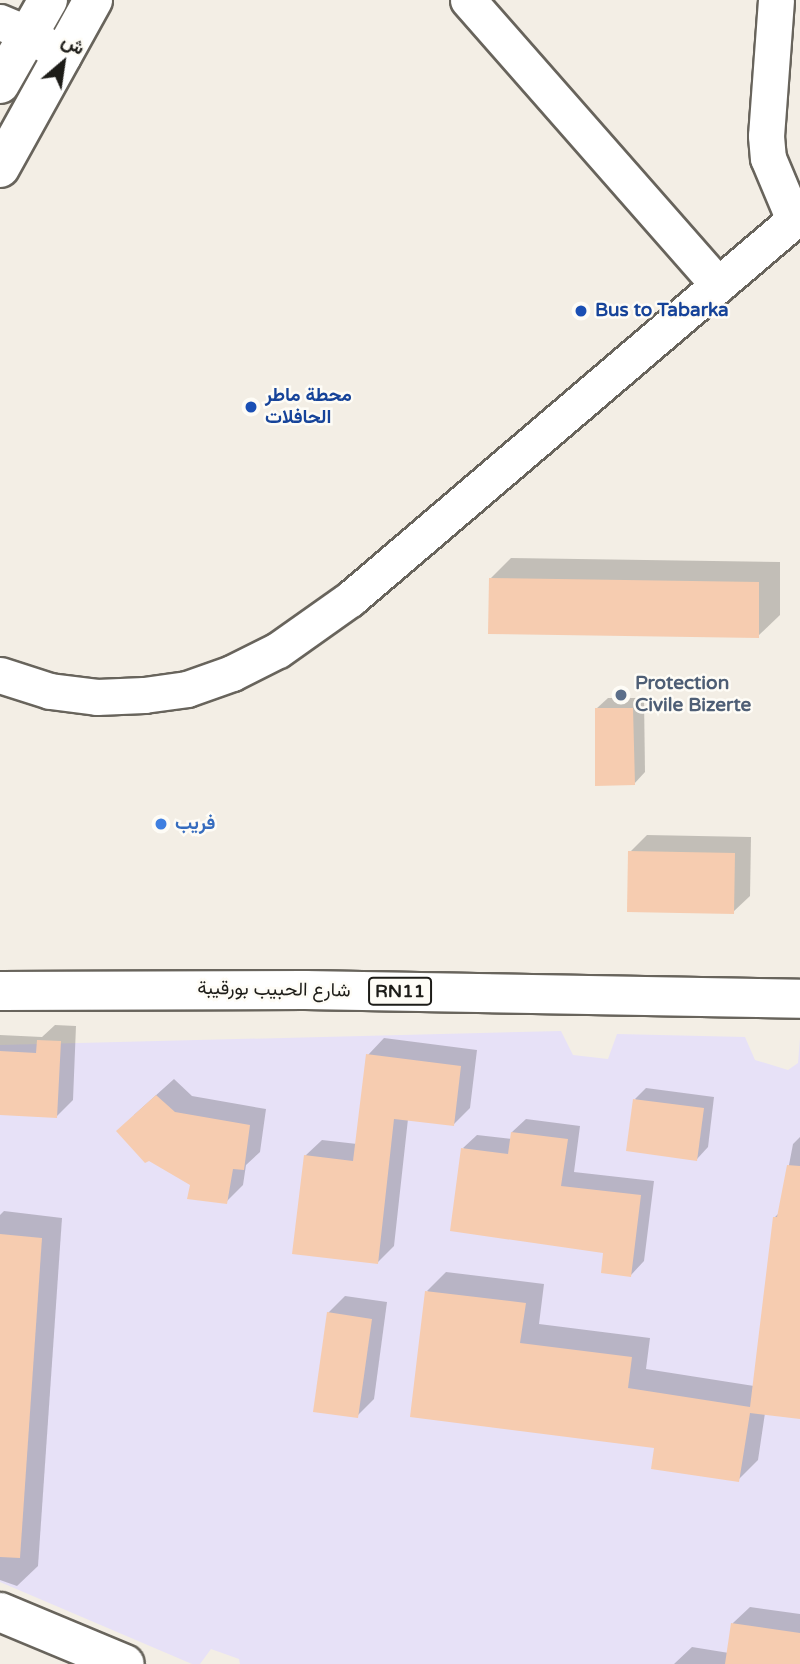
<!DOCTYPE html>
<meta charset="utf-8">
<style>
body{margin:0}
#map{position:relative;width:800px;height:1664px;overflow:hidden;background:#f3eee5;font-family:"Varela Round",Vazirmatn,sans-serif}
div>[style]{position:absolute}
.commercial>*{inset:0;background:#e7e1f7}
.shadow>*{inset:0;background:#0003}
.building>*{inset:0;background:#f6ccb0}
.roads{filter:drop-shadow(2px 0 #68645c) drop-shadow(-2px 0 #68645c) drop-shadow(0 2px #68645c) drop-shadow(0 -2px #68645c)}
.street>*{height:35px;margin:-17.5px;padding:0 17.5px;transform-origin:17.5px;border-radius:17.5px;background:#fff}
.secondary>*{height:38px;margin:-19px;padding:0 19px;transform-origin:19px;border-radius:19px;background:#fff}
.primary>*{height:38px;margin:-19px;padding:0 19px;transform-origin:19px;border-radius:19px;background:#fff}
.dots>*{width:19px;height:19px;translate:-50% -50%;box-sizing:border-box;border:4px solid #fefcf6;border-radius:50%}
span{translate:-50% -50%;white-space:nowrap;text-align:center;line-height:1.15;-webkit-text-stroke:5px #fefcf6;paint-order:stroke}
.shield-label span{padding:2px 5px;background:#fefcf6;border:2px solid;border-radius:5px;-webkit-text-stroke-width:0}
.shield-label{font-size:18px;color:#1d1c18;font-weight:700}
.transit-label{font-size:19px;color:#164399;font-weight:700}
.left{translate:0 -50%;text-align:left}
.service-label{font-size:19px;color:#4e5e75;font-weight:700}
.shop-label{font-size:19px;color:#366cbe;font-weight:700}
.street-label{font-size:19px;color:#1d1c18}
.north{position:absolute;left:28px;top:28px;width:70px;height:70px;-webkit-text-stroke:5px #fefcf6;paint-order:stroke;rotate:29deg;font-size:19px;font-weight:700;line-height:28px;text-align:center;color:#1d1c18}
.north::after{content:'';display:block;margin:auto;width:24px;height:32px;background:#1d1c18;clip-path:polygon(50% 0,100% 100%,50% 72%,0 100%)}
</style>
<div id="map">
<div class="commercial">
<i style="clip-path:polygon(561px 1031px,573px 1055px,608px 1059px,617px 1034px,745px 1037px,755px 1060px,788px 1070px,798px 1063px,800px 1038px,800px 1664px,240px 1664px,239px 1659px,211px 1649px,200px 1664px,192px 1664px,0 1582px,0 1045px)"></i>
</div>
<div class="shadow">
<i style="clip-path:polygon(511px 558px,780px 562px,780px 615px,758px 636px,490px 579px)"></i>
<i style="clip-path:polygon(608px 698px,644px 698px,645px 772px,634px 784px,596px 709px)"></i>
<i style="clip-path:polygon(647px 835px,751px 837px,750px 896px,733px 912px,630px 852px)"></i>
<i style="clip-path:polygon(55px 1025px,76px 1026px,73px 1100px,57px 1116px,0 1114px,0 1035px,42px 1037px)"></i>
<i style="clip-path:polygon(384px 1038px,477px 1050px,470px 1108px,454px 1124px,408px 1119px,394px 1246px,377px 1263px,305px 1156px,322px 1140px,357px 1144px,368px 1055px)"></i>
<i style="clip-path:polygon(174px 1079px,192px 1096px,266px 1109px,260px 1152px,246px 1165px,243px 1185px,226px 1202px,192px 1184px,134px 1115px)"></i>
<i style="clip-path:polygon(646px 1088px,714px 1097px,708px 1147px,697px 1159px,635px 1099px)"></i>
<i style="clip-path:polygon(526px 1119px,580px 1126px,574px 1172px,654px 1181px,644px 1261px,631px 1275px,605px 1252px,463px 1148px,477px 1135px,512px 1139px,512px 1132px)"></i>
<i style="clip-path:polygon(800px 1137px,800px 1418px,765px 1413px,758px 1460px,738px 1480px,656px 1447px,427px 1291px,446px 1272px,544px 1284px,539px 1324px,650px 1338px,646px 1369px,754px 1386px,774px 1218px,780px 1212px,793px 1144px)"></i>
<i style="clip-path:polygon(4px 1211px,62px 1218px,38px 1566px,17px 1586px,0 1580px,0 1215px)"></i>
<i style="clip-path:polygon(345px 1296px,387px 1302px,374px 1399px,357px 1416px,328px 1313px)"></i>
<i style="clip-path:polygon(750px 1607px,800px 1614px,800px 1664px,674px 1664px,692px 1647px,729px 1653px,733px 1623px)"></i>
</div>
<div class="building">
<i style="clip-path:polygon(489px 578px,759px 582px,759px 638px,488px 634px)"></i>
<i style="clip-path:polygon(595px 708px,633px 708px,635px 785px,595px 786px)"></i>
<i style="clip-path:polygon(628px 851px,735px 853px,734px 914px,627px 912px)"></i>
<i style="clip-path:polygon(37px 1040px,61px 1041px,57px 1118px,0 1115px,0 1051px,36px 1053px)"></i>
<i style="clip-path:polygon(366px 1054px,461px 1066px,454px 1126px,394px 1119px,378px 1264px,292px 1254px,304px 1155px,353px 1161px)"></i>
<i style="clip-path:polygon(156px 1095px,175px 1112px,250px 1125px,244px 1170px,233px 1169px,227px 1204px,187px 1199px,190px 1185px,149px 1161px,145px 1163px,116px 1131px)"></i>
<i style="clip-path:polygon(633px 1099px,704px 1108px,697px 1161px,626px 1151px)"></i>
<i style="clip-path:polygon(511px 1132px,568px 1139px,561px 1186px,641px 1195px,631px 1277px,601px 1273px,603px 1253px,450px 1231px,461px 1148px,508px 1154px)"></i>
<i style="clip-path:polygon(787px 1165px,800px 1166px,800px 1419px,750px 1413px,739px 1482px,651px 1469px,654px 1448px,410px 1417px,425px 1291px,526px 1303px,520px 1343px,632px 1357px,628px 1388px,750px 1407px,773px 1217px,777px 1217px)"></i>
<i style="clip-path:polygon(0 1234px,42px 1238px,20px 1558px,0 1557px)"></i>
<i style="clip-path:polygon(327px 1312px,372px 1319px,358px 1418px,313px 1412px)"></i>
<i style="clip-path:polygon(731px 1623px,800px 1633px,800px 1664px,725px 1664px)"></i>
</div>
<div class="roads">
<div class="street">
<i style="left:468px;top:0;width:379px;rotate:48.7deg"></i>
<i style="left:776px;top:0;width:136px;rotate:94.2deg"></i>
<i style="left:766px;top:136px;width:22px;rotate:85deg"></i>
<i style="left:768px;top:158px;width:67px;rotate:67.2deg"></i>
<i style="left:0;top:22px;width:33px;rotate:23deg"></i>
<i style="left:30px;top:35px;width:39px;rotate:32deg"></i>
<i style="left:0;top:675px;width:52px;rotate:17.7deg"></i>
<i style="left:50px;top:691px;width:47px;rotate:7.3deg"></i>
<i style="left:97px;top:697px;width:47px;rotate:-2.4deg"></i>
<i style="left:144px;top:695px;width:43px;rotate:-7.9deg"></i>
<i style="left:187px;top:689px;width:48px;rotate:-19.6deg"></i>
<i style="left:232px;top:673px;width:51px;rotate:-26.6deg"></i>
<i style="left:278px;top:650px;width:88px;rotate:-35.3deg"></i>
<i style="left:350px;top:599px;width:592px;rotate:-40.48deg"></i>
</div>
<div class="secondary">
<i style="left:0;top:84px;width:97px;rotate:-60.3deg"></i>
<i style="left:0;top:168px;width:192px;rotate:-61deg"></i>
<i style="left:0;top:1612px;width:135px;rotate:22.6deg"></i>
</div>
<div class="primary">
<i style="left:0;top:991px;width:305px;rotate:-0.2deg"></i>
<i style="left:305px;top:990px;width:495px;rotate:1deg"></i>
</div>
</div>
<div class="dots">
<i style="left:581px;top:311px;background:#1a4fb4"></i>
<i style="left:251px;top:407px;background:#1a4fb4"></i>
<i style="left:621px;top:695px;background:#5c6f8a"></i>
<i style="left:161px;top:824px;background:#3f7fe0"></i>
</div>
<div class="shield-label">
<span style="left:400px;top:991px">RN11</span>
</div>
<div class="transit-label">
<span class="left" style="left:595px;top:311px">Bus to Tabarka</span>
<span class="left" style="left:265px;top:407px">محطة ماطر<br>الحافلات</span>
</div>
<div class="service-label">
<span class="left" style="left:635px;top:695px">Protection<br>Civile Bizerte</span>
</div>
<div class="shop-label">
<span class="left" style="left:175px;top:824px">فريب</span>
</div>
<div class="street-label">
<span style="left:274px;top:990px;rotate:1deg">شارع الحبيب بورقيبة</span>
</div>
<div class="north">ش</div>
</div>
